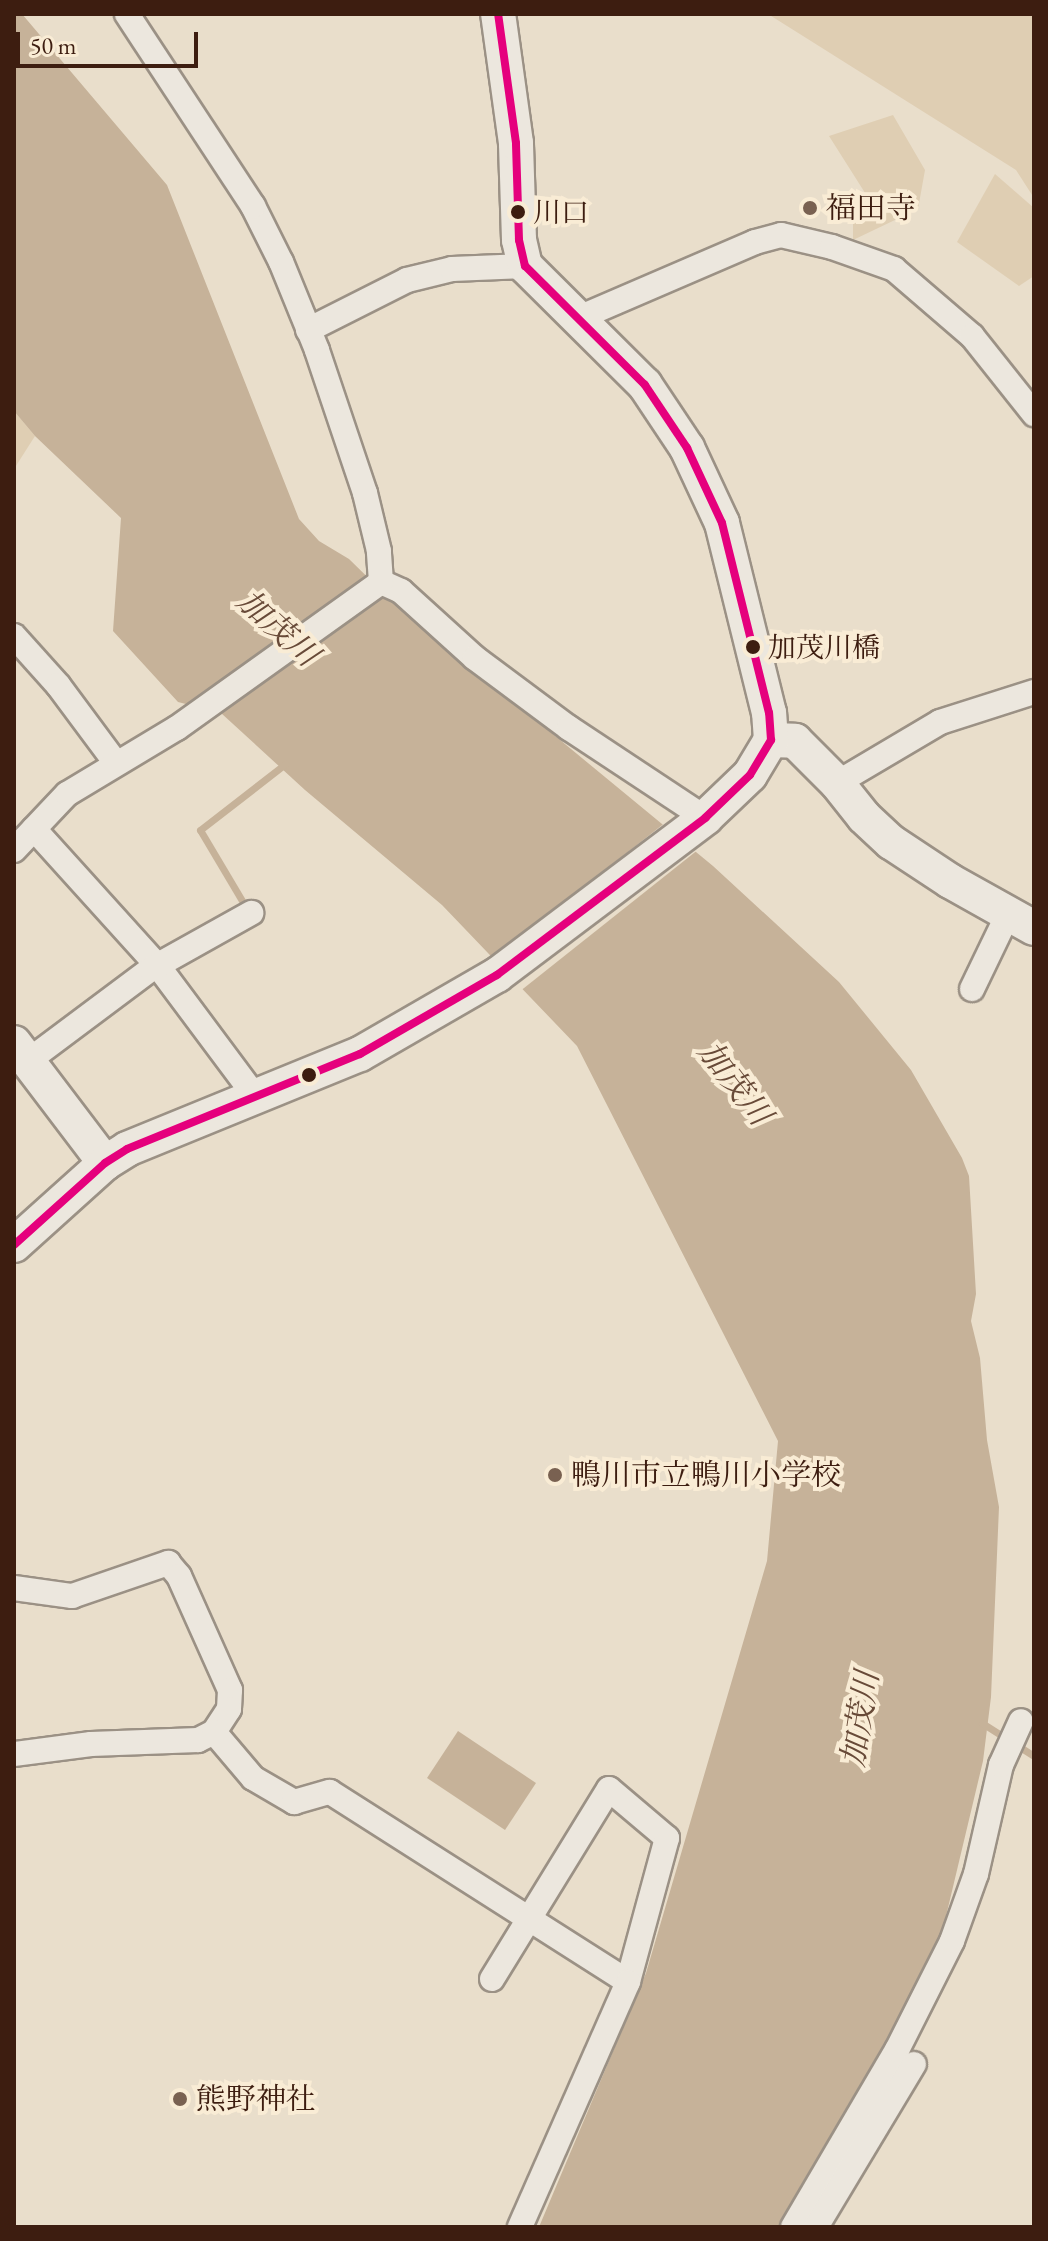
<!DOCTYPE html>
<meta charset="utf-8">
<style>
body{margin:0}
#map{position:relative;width:1048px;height:2241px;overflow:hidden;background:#e9decb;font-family:"EB Garamond","Noto Serif JP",serif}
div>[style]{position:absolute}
.green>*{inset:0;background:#dfceb3}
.water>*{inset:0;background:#c6b299}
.pier>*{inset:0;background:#e9decb}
.stream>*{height:7px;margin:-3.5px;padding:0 3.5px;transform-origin:3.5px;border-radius:3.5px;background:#c6b299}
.roads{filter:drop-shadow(2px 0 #9b9185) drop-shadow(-2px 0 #9b9185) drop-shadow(0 2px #9b9185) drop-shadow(0 -2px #9b9185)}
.street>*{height:24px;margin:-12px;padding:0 12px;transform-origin:12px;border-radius:12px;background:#ece7de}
.secondary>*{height:34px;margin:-17px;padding:0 17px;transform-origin:17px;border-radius:17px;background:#ece7de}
.bus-1>*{height:8px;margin:-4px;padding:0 4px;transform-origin:4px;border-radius:4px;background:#e5007d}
.dots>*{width:22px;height:22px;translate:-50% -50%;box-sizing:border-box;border:4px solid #f9ecd5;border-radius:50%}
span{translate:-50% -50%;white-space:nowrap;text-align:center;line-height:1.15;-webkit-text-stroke:8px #f9ecd5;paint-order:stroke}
.bus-label{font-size:28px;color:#3d1d10}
.left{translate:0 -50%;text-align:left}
.poi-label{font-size:30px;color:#3d1d10}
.water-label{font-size:32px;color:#684a38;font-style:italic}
.frame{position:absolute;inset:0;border:16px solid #3d1d10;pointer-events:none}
.scale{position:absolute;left:16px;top:32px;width:182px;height:36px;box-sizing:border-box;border:4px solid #3d1d10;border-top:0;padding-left:10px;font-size:24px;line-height:28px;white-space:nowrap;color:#3d1d10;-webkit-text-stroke:6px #f9ecd5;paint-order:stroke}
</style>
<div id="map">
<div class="green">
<i style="clip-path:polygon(768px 14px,1034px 14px,1034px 198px,1016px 170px)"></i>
<i style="clip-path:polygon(893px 115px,925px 170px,918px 209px,853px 240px,853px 203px,867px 196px,829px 136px)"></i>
<i style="clip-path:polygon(995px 174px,1034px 208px,1034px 276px,1019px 286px,957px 242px)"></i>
<i style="clip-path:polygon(14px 411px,35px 436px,14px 469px)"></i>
</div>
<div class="water">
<i style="clip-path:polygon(14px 14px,22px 14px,167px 185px,299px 519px,319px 541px,349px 559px,395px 604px,713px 866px,839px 982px,911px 1070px,962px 1158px,969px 1176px,976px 1294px,971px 1321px,980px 1358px,987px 1440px,999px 1507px,991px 1697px,983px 1761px,942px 1933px,839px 2143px,784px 2227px,539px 2227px,646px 1973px,767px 1561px,778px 1441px,577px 1046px,442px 905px,305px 790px,221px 713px,178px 702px,113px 631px,121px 518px,35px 436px,14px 411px)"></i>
<i style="clip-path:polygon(458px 1731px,536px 1783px,505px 1830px,427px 1778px)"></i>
</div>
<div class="pier">
<i style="clip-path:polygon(666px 822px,699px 849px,519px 992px,491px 960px)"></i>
</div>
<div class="stream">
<i style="left:244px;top:904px;width:86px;rotate:-120.7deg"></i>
<i style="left:200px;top:830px;width:108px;rotate:-37.8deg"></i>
<i style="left:982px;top:1723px;width:62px;rotate:32.4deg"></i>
</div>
<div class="roads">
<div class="street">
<i style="left:581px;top:317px;width:189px;rotate:-23.3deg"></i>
<i style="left:755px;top:242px;width:27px;rotate:-15deg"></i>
<i style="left:781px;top:235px;width:52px;rotate:13.2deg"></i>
<i style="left:832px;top:247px;width:66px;rotate:19.5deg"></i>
<i style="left:894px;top:269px;width:103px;rotate:40.7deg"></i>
<i style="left:972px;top:336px;width:100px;rotate:51.5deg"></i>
<i style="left:308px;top:330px;width:111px;rotate:-26.8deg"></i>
<i style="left:407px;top:280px;width:46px;rotate:-13.7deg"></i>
<i style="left:452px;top:269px;width:73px;rotate:-2.4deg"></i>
<i style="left:381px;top:582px;width:22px;rotate:24deg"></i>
<i style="left:401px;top:591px;width:100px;rotate:42.2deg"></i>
<i style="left:475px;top:658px;width:117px;rotate:36.7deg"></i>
<i style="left:569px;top:728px;width:163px;rotate:33.5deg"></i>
<i style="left:14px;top:636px;width:66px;rotate:48.1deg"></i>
<i style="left:58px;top:685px;width:97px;rotate:53.4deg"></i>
<i style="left:837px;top:783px;width:120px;rotate:-30.6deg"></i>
<i style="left:940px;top:722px;width:99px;rotate:-17.7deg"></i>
<i style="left:34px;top:829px;width:185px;rotate:47.9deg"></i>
<i style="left:158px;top:966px;width:162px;rotate:53.3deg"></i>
<i style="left:14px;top:850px;width:77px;rotate:-46.6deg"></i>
<i style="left:67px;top:794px;width:128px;rotate:-31deg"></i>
<i style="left:177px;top:728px;width:251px;rotate:-35.6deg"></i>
<i style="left:381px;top:582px;width:31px;rotate:-94deg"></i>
<i style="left:379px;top:551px;width:60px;rotate:-103.6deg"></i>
<i style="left:365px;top:493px;width:151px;rotate:-108.6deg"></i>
<i style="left:317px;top:350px;width:95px;rotate:-112.2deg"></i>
<i style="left:281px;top:262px;width:63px;rotate:-116.6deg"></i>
<i style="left:253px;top:206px;width:230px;rotate:-123.3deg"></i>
<i style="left:972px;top:989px;width:85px;rotate:-64.3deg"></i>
<i style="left:28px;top:1061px;width:154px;rotate:-36.8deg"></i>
<i style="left:151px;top:969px;width:115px;rotate:-29.2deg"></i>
<i style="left:14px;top:1588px;width:59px;rotate:7.9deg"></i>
<i style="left:72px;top:1596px;width:102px;rotate:-19deg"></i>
<i style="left:168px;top:1563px;width:17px;rotate:50deg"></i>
<i style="left:179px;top:1576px;width:125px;rotate:65.9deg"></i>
<i style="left:230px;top:1690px;width:19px;rotate:93deg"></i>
<i style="left:229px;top:1709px;width:27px;rotate:123deg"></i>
<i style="left:214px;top:1732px;width:18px;rotate:153deg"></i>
<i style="left:198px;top:1740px;width:107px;rotate:177.9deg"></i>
<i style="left:91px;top:1744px;width:78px;rotate:172.6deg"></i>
<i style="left:214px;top:1732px;width:60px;rotate:49.7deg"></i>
<i style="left:253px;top:1778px;width:48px;rotate:30.3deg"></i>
<i style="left:294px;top:1802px;width:37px;rotate:-16deg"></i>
<i style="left:330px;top:1792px;width:353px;rotate:32.5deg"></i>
<i style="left:492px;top:1979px;width:223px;rotate:-58.4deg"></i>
<i style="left:609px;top:1789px;width:76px;rotate:40.2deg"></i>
<i style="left:667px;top:1838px;width:149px;rotate:105.2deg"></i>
<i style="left:628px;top:1982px;width:268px;rotate:113.8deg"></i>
<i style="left:793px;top:2227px;width:205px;rotate:-59.6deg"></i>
<i style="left:897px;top:2050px;width:122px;rotate:-63.2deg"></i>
<i style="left:952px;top:1941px;width:71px;rotate:-70.3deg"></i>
<i style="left:976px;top:1874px;width:112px;rotate:-77.1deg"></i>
<i style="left:1001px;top:1765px;width:48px;rotate:-65.6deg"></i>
<i style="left:816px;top:2227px;width:190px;rotate:-59deg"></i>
</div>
<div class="secondary">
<i style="left:771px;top:740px;width:24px;rotate:2deg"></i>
<i style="left:795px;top:741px;width:59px;rotate:45deg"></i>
<i style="left:837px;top:783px;width:43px;rotate:51.5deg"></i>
<i style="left:864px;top:817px;width:37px;rotate:43deg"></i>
<i style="left:891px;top:842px;width:71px;rotate:33.5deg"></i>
<i style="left:950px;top:881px;width:96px;rotate:29.2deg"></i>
<i style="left:14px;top:1043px;width:151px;rotate:52.8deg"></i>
<i style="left:14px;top:1245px;width:122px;rotate:-42deg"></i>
<i style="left:105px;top:1163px;width:26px;rotate:-32deg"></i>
<i style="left:127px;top:1149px;width:252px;rotate:-22.2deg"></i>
<i style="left:360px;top:1054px;width:158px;rotate:-30deg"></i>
<i style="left:497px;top:975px;width:261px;rotate:-37deg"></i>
<i style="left:705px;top:818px;width:62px;rotate:-43.7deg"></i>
<i style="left:750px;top:775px;width:41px;rotate:-59deg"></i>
<i style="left:771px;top:740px;width:27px;rotate:-94deg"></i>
<i style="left:769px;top:713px;width:196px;rotate:-103.9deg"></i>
<i style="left:722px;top:523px;width:83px;rotate:-115deg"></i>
<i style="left:687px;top:448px;width:76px;rotate:-123.7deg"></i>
<i style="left:645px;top:385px;width:169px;rotate:-135.2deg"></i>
<i style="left:525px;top:266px;width:27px;rotate:-103deg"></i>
<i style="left:519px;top:240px;width:97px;rotate:-91.8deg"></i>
<i style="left:516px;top:143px;width:130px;rotate:-97.9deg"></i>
</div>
</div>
<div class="bus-1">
<i style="left:14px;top:1245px;width:122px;rotate:-42deg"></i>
<i style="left:105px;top:1163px;width:26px;rotate:-32deg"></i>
<i style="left:127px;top:1149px;width:252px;rotate:-22.2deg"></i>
<i style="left:360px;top:1054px;width:158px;rotate:-30deg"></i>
<i style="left:497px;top:975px;width:261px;rotate:-37deg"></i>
<i style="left:705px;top:818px;width:62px;rotate:-43.7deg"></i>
<i style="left:750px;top:775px;width:41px;rotate:-59deg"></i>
<i style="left:771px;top:740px;width:27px;rotate:-94deg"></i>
<i style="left:769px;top:713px;width:196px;rotate:-103.9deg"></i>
<i style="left:722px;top:523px;width:83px;rotate:-115deg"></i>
<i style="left:687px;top:448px;width:76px;rotate:-123.7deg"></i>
<i style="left:645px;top:385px;width:169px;rotate:-135.2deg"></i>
<i style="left:525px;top:266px;width:27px;rotate:-103deg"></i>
<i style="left:519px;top:240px;width:97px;rotate:-91.8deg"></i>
<i style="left:516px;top:143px;width:130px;rotate:-97.9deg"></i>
</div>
<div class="dots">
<i style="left:810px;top:208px;background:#796151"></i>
<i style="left:518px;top:212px;background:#3d1d10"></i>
<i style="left:753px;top:647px;background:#3d1d10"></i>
<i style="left:309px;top:1075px;background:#3d1d10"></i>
<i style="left:555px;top:1475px;background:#796151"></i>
<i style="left:180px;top:2099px;background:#796151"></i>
</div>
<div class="bus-label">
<span class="left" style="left:533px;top:212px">川口</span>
<span class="left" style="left:768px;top:647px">加茂川橋</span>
</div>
<div class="poi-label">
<span class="left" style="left:826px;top:208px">福田寺</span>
<span class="left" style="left:571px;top:1475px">鴨川市立鴨川小学校</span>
<span class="left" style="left:196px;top:2099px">熊野神社</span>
</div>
<div class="water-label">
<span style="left:278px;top:628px;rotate:42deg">加茂川</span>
<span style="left:735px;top:1083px;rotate:52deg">加茂川</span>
<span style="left:860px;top:1719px;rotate:-81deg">加茂川</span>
</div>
<div class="frame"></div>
<div class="scale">50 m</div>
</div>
